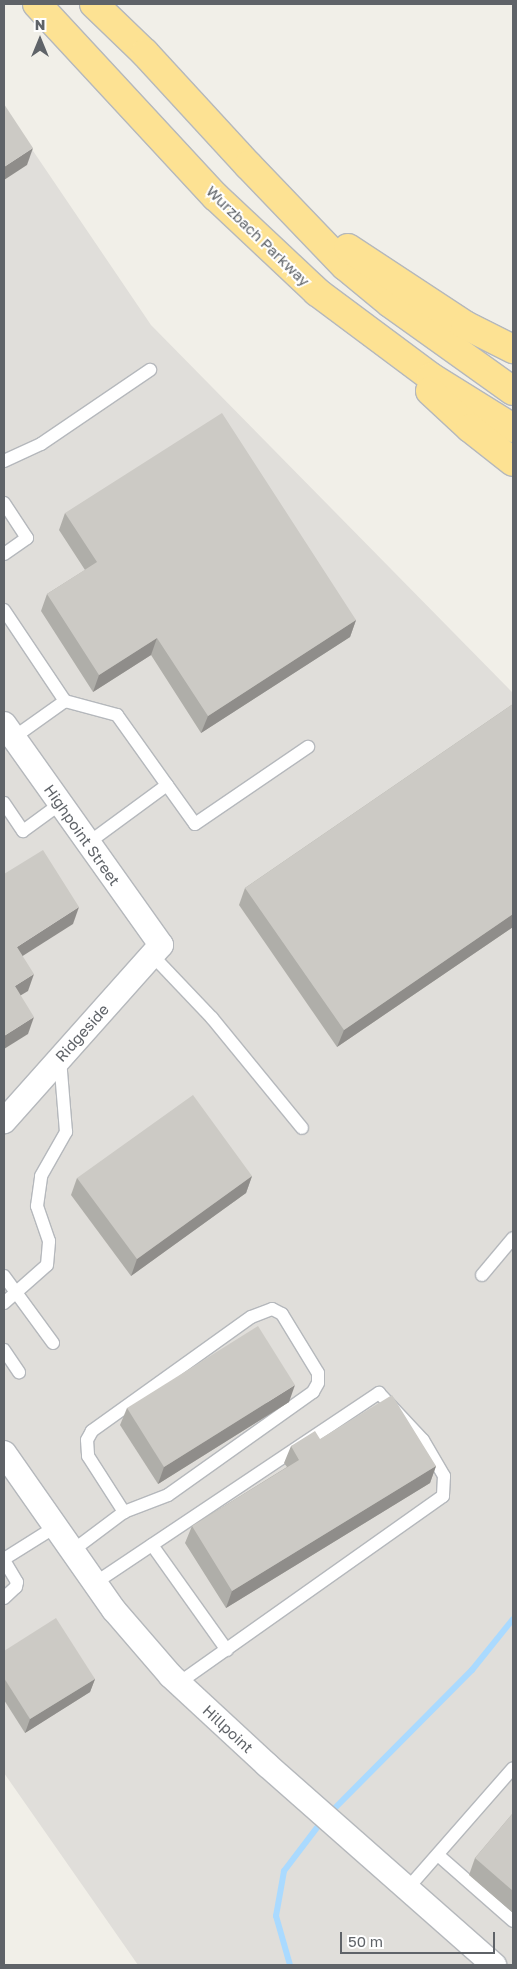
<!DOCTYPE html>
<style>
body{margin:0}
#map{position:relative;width:517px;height:1969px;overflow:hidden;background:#f1efe8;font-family:"Golos Text",sans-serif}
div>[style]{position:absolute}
.industrial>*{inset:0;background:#e0deda}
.stream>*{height:6px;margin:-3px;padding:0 3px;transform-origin:3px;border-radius:3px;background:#aadaff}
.roads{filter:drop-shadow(1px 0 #b5b8bc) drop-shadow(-1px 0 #b5b8bc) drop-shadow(0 1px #b5b8bc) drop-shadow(0 -1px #b5b8bc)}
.service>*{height:12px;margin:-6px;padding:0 6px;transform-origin:6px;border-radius:6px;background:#fff}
.minor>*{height:24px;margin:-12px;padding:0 12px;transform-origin:12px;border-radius:12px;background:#fff}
.motorway>*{height:28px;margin:-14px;padding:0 14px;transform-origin:14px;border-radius:14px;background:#fde293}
.wall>*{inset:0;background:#afaea9}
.shaded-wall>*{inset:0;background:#8f8d8a}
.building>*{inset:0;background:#cccac5}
span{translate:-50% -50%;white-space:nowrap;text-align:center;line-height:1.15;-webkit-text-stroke:4px #fff;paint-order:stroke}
.street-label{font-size:15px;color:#5f6368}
.frame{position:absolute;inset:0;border:5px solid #5f6368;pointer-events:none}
.north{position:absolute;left:15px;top:15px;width:50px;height:50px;-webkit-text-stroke:4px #fff;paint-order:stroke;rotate:0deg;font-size:14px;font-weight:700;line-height:20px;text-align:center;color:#5f6368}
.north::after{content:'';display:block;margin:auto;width:18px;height:22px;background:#5f6368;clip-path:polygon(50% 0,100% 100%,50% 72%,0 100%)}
.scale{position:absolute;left:340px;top:1932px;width:155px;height:22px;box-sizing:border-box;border:2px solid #5f6368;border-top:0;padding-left:6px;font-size:15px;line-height:18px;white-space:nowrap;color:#5f6368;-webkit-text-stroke:4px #fff;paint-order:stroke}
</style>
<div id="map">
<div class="industrial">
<i style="clip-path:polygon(4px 108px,151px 325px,513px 693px,513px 1965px,138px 1965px,4px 1773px)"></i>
</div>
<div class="stream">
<i style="left:329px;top:1814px;width:203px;rotate:-45.2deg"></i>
<i style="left:472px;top:1670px;width:65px;rotate:-51.2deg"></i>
<i style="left:290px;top:1965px;width:51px;rotate:-105.9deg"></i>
<i style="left:276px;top:1916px;width:46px;rotate:-79.9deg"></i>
<i style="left:284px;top:1871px;width:63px;rotate:-52.8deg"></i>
</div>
<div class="roads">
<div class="service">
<i style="left:4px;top:461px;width:41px;rotate:-24.7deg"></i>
<i style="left:41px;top:444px;width:132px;rotate:-34.2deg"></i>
<i style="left:4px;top:503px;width:42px;rotate:56.7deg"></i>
<i style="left:27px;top:538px;width:28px;rotate:145deg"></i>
<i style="left:4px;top:610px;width:110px;rotate:56.2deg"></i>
<i style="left:13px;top:738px;width:64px;rotate:-35.4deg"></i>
<i style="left:65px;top:701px;width:54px;rotate:15.1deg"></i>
<i style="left:117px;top:715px;width:86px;rotate:54.5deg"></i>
<i style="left:167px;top:785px;width:98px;rotate:143.7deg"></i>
<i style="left:167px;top:785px;width:48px;rotate:54.3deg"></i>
<i style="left:195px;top:824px;width:137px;rotate:-34.3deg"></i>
<i style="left:4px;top:803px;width:34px;rotate:56deg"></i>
<i style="left:23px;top:831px;width:46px;rotate:-36.1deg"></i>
<i style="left:152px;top:955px;width:87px;rotate:46.4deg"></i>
<i style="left:212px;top:1018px;width:142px;rotate:50.7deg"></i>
<i style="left:482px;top:1275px;width:48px;rotate:-50deg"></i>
<i style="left:4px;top:1276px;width:83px;rotate:53.8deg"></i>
<i style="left:4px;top:1303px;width:57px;rotate:-41.5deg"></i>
<i style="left:47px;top:1265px;width:24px;rotate:-85deg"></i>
<i style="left:49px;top:1241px;width:37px;rotate:-109deg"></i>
<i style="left:37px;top:1206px;width:30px;rotate:-82deg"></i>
<i style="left:41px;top:1176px;width:51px;rotate:-60.4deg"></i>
<i style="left:66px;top:1132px;width:73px;rotate:-94.7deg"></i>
<i style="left:4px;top:1350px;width:27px;rotate:56deg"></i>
<i style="left:152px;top:1545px;width:129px;rotate:54.5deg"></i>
<i style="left:72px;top:1551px;width:65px;rotate:-36.9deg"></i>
<i style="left:124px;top:1512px;width:47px;rotate:-21.1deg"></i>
<i style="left:168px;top:1495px;width:178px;rotate:-35.4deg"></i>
<i style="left:313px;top:1392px;width:10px;rotate:-61deg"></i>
<i style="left:318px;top:1383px;width:10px;rotate:-90deg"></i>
<i style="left:318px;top:1373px;width:69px;rotate:-121.4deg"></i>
<i style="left:282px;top:1314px;width:11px;rotate:-153deg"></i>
<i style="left:272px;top:1309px;width:22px;rotate:159deg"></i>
<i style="left:251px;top:1317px;width:196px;rotate:144.4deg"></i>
<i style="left:92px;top:1431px;width:10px;rotate:119deg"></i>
<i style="left:87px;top:1440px;width:16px;rotate:86deg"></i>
<i style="left:88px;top:1456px;width:67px;rotate:57.3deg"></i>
<i style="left:4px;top:1559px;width:60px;rotate:-32.1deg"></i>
<i style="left:95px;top:1583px;width:342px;rotate:-33.8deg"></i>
<i style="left:379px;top:1393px;width:64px;rotate:46.9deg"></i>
<i style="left:423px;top:1440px;width:42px;rotate:59.7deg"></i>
<i style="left:444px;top:1476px;width:20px;rotate:93deg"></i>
<i style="left:443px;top:1496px;width:324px;rotate:144.7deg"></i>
<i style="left:4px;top:1598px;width:16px;rotate:-43deg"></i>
<i style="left:16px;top:1587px;width:5px;rotate:-79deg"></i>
<i style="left:17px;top:1582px;width:26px;rotate:-121deg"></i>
<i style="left:438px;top:1855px;width:100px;rotate:41.3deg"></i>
<i style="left:408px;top:1888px;width:159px;rotate:-48.8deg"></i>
</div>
<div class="minor">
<i style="left:4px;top:724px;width:271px;rotate:54.6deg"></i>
<i style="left:161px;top:945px;width:236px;rotate:131.7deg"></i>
<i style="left:4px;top:1453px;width:192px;rotate:55deg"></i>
<i style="left:114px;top:1610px;width:87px;rotate:49.2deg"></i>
<i style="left:171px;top:1676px;width:131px;rotate:42.8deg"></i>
<i style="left:267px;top:1765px;width:303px;rotate:41.4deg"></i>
</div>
<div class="motorway">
<i style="left:37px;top:4px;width:263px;rotate:47.2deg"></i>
<i style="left:216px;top:197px;width:139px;rotate:43.2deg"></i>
<i style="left:317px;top:292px;width:142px;rotate:36.7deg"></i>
<i style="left:431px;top:377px;width:97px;rotate:31.9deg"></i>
<i style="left:94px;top:4px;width:71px;rotate:43.9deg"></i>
<i style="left:145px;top:53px;width:152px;rotate:47.4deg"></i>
<i style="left:248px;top:165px;width:140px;rotate:46.2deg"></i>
<i style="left:345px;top:266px;width:58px;rotate:39.4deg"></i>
<i style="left:390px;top:303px;width:151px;rotate:35.6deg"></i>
<i style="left:348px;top:248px;width:140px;rotate:33.3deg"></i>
<i style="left:465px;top:325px;width:54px;rotate:26.6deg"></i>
<i style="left:430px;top:391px;width:54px;rotate:42.8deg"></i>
<i style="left:470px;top:428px;width:55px;rotate:38.3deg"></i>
</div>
</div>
<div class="wall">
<i style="clip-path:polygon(65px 513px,356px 620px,350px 637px,201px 733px,151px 655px,93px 692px,41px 611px,47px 594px,85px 570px,59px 530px)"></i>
<i style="clip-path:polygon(513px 704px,513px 927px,337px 1047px,239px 905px,245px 888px)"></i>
<i style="clip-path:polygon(252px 1176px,246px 1193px,131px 1276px,71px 1195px,77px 1178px)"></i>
<i style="clip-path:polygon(289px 1402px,158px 1484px,120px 1425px,127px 1408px)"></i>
<i style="clip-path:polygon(320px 1439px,436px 1466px,430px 1483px,226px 1608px,185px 1543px,192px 1526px,287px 1467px,284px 1463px,291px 1446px)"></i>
<i style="clip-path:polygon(4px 1651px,95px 1679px,90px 1692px,25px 1733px,4px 1700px)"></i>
<i style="clip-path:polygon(513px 1813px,513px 1913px,469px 1875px,475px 1858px)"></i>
</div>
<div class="shaded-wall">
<i style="clip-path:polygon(33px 148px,27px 165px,4px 180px,4px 167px)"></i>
<i style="clip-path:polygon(356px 620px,350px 637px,201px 733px,208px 716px)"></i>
<i style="clip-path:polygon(157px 638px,151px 655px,93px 692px,99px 675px)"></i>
<i style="clip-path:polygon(79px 907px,73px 924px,10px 964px,17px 947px)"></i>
<i style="clip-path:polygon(513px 914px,513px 927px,337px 1047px,344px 1030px)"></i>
<i style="clip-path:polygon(34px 974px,28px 991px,8px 1003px,15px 986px)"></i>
<i style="clip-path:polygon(34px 1017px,28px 1034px,4px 1049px,4px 1036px)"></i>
<i style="clip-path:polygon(252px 1176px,246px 1193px,131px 1276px,137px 1259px)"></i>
<i style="clip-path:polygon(295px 1385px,289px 1402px,158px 1484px,164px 1467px)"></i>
<i style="clip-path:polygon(436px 1466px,430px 1483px,226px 1608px,232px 1591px)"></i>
<i style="clip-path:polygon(95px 1679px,90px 1692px,25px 1733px,30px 1719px)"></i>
</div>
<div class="building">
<i style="clip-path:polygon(4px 104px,33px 148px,4px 167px)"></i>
<i style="clip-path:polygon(222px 413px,356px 620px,208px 716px,157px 638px,99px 675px,47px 594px,97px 562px,65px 513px)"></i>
<i style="clip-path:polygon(513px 704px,513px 914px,344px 1030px,245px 888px)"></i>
<i style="clip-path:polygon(43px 850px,79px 907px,17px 947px,34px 974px,15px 986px,34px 1017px,4px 1036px,4px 874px)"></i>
<i style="clip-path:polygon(193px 1095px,252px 1176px,137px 1259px,77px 1178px)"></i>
<i style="clip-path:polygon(258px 1326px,295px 1385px,164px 1467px,127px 1408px)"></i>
<i style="clip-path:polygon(392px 1395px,436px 1466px,232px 1591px,192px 1526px,299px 1460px,291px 1446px,315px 1431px,320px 1439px)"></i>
<i style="clip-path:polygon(56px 1618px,95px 1679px,30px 1719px,4px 1678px,4px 1651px)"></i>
<i style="clip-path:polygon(513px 1813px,513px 1891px,475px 1858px)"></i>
</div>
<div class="street-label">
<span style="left:258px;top:236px;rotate:44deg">Wurzbach Parkway</span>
<span style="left:82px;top:835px;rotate:55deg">Highpoint Street</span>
<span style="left:82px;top:1033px;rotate:-48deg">Ridgeside</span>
<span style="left:228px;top:1729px;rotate:43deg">Hillpoint</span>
</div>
<div class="frame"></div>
<div class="north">N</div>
<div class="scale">50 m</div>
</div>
